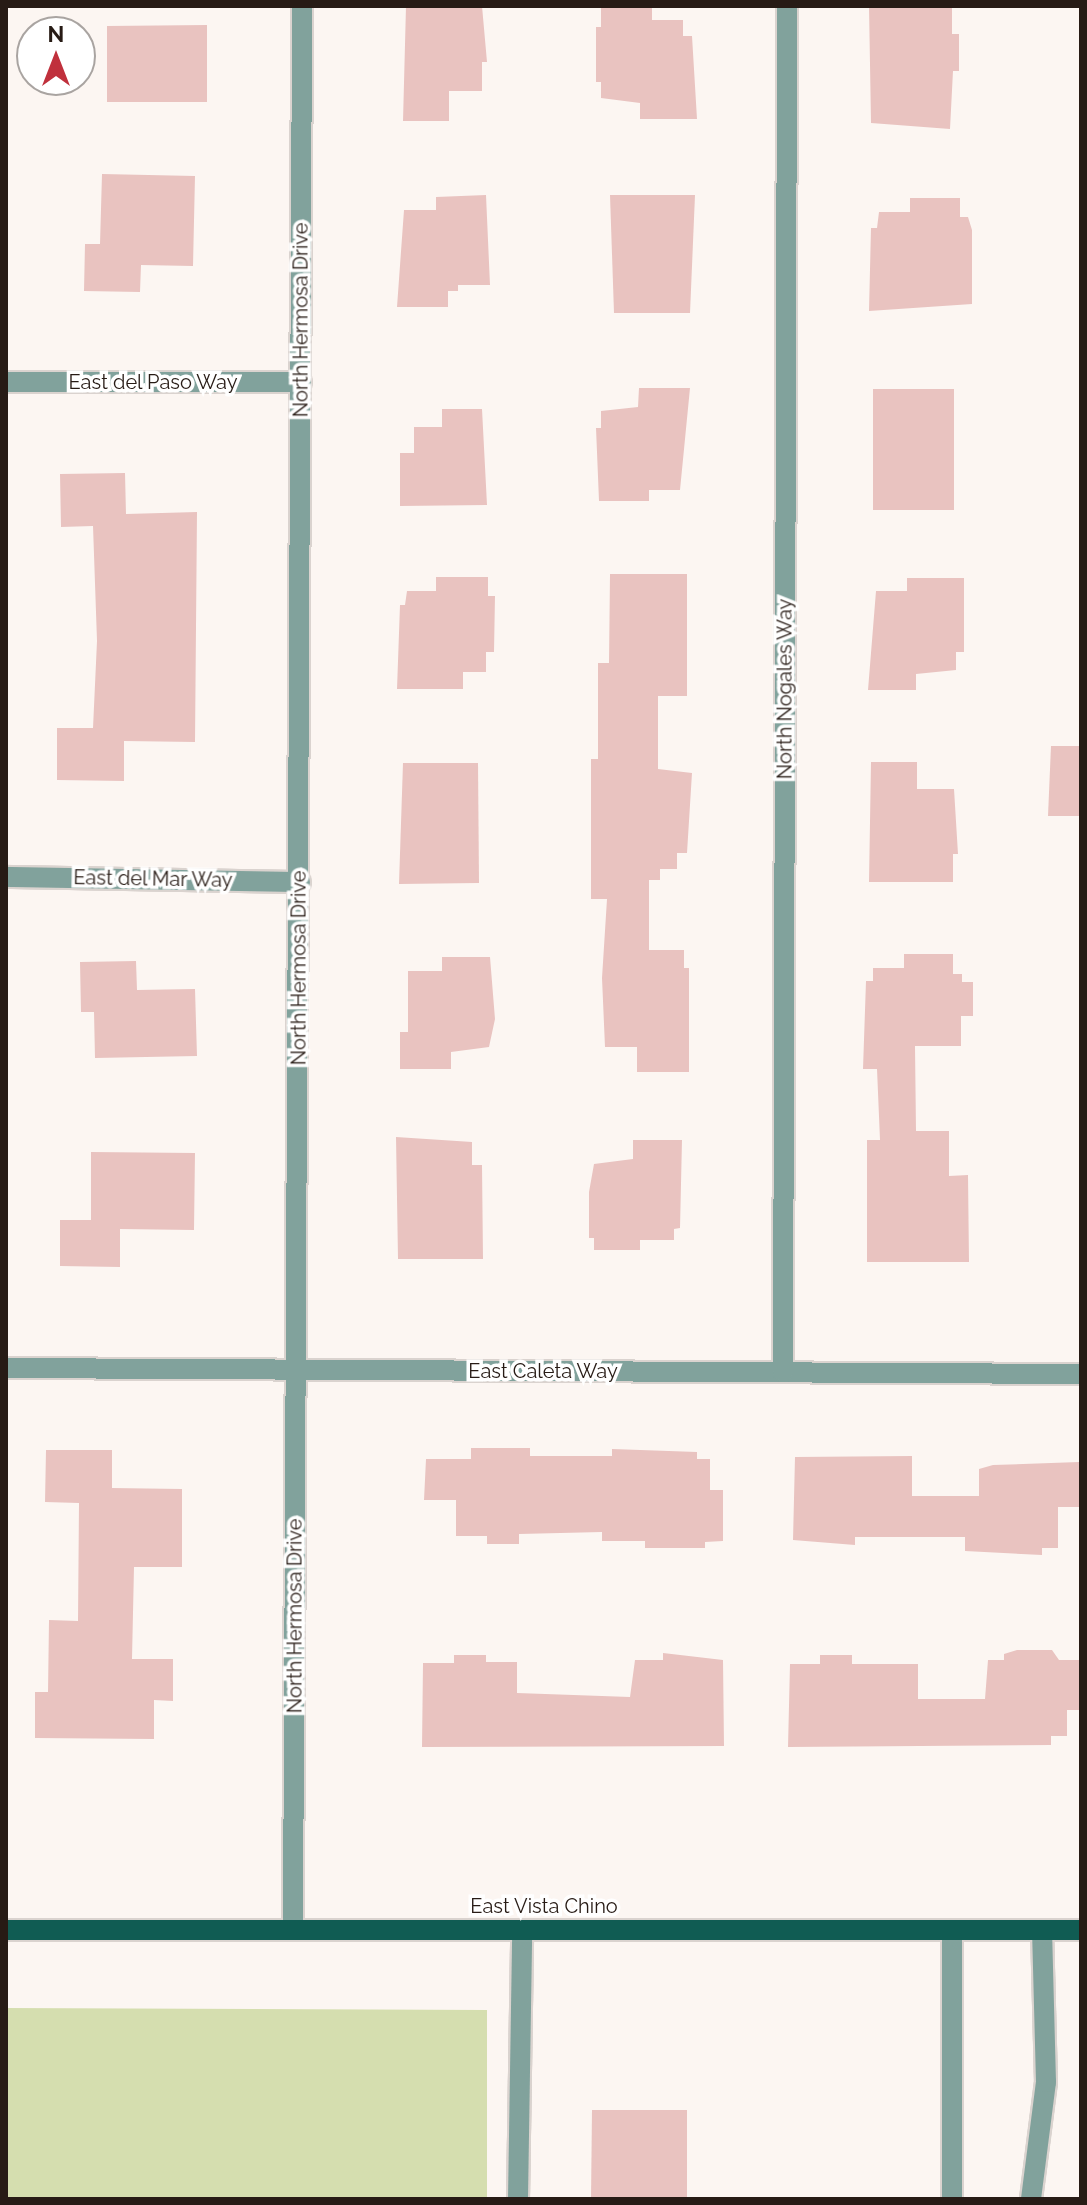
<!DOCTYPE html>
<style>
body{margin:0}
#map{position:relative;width:1087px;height:2205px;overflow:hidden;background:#fcf6f2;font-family:Raleway,sans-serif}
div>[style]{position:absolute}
.green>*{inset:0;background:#d5deaf}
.building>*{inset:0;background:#e9c3c0}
.roads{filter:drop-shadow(2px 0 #dad3cf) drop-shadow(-2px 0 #dad3cf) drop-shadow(0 2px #dad3cf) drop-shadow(0 -2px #dad3cf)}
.lane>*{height:20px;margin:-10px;padding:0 10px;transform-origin:10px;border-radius:10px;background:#81a29c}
.street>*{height:20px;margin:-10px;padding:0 10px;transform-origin:10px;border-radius:10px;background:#81a29c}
.primary>*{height:20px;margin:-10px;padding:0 10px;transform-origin:10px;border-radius:10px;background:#105c53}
span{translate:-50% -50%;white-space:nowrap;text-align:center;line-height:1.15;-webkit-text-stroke:7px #fff;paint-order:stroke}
.street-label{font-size:20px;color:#271b15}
.frame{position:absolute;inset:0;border:8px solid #271b15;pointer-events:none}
.north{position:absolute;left:16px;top:16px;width:80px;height:80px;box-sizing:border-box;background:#fff;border:2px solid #a9a4a1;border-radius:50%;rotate:0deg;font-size:22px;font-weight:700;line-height:32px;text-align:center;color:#271b15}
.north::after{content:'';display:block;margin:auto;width:28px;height:36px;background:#c0303c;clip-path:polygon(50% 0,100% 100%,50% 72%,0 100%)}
</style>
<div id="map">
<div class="green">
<i style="clip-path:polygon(6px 2008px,487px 2010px,487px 2199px,6px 2199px)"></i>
</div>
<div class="building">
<i style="clip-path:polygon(406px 6px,482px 6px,487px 62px,482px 62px,482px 91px,449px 91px,449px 121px,403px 121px)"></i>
<i style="clip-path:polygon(601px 6px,652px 6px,652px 20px,683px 20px,683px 36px,692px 36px,697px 119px,640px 119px,640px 103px,601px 98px,601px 82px,596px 82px,596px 27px,601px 27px)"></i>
<i style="clip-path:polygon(869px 6px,952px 6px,952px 34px,959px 34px,959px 71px,953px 71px,950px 129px,871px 123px)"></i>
<i style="clip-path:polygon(207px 25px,207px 102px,107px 102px,107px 26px)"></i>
<i style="clip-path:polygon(102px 174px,195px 176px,193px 266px,141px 265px,140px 292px,84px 291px,85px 244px,100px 244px)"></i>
<i style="clip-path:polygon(486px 195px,490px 285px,458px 285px,458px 291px,448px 291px,448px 307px,397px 307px,404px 210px,436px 210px,436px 197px)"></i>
<i style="clip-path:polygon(610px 195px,695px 195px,690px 313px,614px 313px)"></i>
<i style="clip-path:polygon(910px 198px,960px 198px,960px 217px,968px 217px,972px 230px,972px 304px,869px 311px,871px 228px,877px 228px,879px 212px,910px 212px)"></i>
<i style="clip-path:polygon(639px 388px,690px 388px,680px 490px,649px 490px,649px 501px,599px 501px,596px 428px,601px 428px,601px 411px,638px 407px)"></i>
<i style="clip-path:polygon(873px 389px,954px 389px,954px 510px,873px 510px)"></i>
<i style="clip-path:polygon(442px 409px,482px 409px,487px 505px,400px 506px,400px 453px,414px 453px,414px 427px,442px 427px)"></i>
<i style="clip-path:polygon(125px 473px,126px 514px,197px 512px,195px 742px,124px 741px,124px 781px,57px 780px,57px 728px,93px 728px,97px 641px,93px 526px,61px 527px,60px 474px)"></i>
<i style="clip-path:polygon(610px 574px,687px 574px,687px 696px,658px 696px,658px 769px,692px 773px,687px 853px,677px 853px,677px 869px,660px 869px,660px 880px,649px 880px,649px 950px,684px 950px,684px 968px,689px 968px,689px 1072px,637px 1072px,637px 1047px,605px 1047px,602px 978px,607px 899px,591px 899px,591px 759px,598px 759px,598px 663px,609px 663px)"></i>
<i style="clip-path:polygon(436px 577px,488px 577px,488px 596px,495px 596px,494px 652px,486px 652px,486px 672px,463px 672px,463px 689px,397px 689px,400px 605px,405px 605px,407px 591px,436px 591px)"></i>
<i style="clip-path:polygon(907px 578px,964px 578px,964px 652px,956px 652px,956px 670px,916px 674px,916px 690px,868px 690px,876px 591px,907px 591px)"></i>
<i style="clip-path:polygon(1051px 746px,1081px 746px,1081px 816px,1048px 816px)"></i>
<i style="clip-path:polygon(871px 762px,917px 762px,917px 789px,954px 789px,958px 854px,953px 854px,953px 882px,869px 882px)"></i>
<i style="clip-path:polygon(403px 763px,478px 763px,479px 883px,399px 884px)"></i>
<i style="clip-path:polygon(904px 954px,953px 954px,953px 974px,962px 974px,962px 982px,973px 982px,973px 1016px,961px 1016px,961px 1046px,915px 1046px,916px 1131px,949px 1131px,949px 1176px,968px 1175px,969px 1262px,867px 1262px,867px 1140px,880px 1140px,877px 1069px,863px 1069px,866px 981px,873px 981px,873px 968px,904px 968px)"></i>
<i style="clip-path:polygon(442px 957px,490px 957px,495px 1019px,489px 1047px,451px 1052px,451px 1069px,400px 1069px,400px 1032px,408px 1032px,408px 971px,442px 971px)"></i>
<i style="clip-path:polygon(136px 961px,137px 990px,195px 989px,197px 1056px,95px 1058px,94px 1012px,81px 1012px,80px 962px)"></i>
<i style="clip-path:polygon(396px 1137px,472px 1142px,472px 1165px,482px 1165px,483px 1259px,398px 1259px)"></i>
<i style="clip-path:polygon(633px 1140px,682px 1140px,680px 1228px,674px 1229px,674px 1240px,640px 1240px,640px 1250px,594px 1250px,594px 1238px,589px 1238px,589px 1192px,594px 1164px,633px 1159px)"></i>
<i style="clip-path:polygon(91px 1152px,195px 1153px,194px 1230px,120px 1229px,120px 1267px,60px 1266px,60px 1220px,91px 1220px)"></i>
<i style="clip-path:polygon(471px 1448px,530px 1448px,530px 1456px,612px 1456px,612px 1449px,697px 1452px,697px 1459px,710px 1459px,710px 1490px,723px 1490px,723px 1541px,705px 1542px,705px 1548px,645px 1548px,645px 1541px,602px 1541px,602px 1532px,519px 1534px,519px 1544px,487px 1544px,487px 1536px,456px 1536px,456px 1500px,424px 1500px,426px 1459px,471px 1459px)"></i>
<i style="clip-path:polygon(46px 1450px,112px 1450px,112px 1488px,182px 1489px,182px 1567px,134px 1567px,132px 1659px,173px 1659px,173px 1701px,154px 1700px,154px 1739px,35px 1738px,35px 1692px,48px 1692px,49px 1620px,78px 1621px,79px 1503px,45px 1502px)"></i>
<i style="clip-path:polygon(912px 1456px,912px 1496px,979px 1496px,979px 1469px,993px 1465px,1079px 1462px,1079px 1507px,1058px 1507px,1058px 1548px,1042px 1548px,1042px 1555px,965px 1551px,965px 1537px,855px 1537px,855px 1545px,793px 1540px,795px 1457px)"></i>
<i style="clip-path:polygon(1017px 1650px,1052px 1650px,1059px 1660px,1080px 1660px,1080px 1710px,1067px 1710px,1067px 1736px,1051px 1736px,1051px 1745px,788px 1747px,790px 1664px,820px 1664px,820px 1655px,852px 1655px,852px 1664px,918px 1664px,918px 1699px,985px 1699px,988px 1660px,1004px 1660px,1004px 1654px)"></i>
<i style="clip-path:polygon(663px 1653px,723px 1660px,724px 1746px,422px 1747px,423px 1663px,454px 1663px,454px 1655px,486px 1655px,486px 1662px,517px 1662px,517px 1693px,630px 1697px,635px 1660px,663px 1660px)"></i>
<i style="clip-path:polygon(592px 2110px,687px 2110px,687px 2199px,591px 2199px)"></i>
</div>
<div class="roads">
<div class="lane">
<i style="left:518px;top:2199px;width:269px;rotate:-89.1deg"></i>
<i style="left:952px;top:2199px;width:269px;rotate:-90deg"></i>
<i style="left:1031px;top:2199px;width:118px;rotate:-82.7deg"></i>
<i style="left:1046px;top:2082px;width:152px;rotate:-91.5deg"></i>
</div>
<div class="street">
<i style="left:6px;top:382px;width:295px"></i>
<i style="left:6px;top:877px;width:294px;rotate:1deg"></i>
<i style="left:6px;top:1368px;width:1075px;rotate:0.32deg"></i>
<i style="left:783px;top:1372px;width:1366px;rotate:-89.83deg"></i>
<i style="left:293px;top:1930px;width:1924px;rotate:-89.73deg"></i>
</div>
<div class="primary">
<i style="left:6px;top:1930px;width:1075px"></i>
</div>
</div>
<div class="street-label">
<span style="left:301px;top:320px;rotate:-90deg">North Hermosa Drive</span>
<span style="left:153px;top:382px">East del Paso Way</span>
<span style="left:785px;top:689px;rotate:-90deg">North Nogales Way</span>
<span style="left:153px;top:879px;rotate:1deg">East del Mar Way</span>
<span style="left:299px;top:968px;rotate:-90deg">North Hermosa Drive</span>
<span style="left:543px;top:1371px">East Caleta Way</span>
<span style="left:295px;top:1616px;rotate:-90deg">North Hermosa Drive</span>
<span style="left:544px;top:1906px">East Vista Chino</span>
</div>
<div class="frame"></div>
<div class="north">N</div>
</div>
